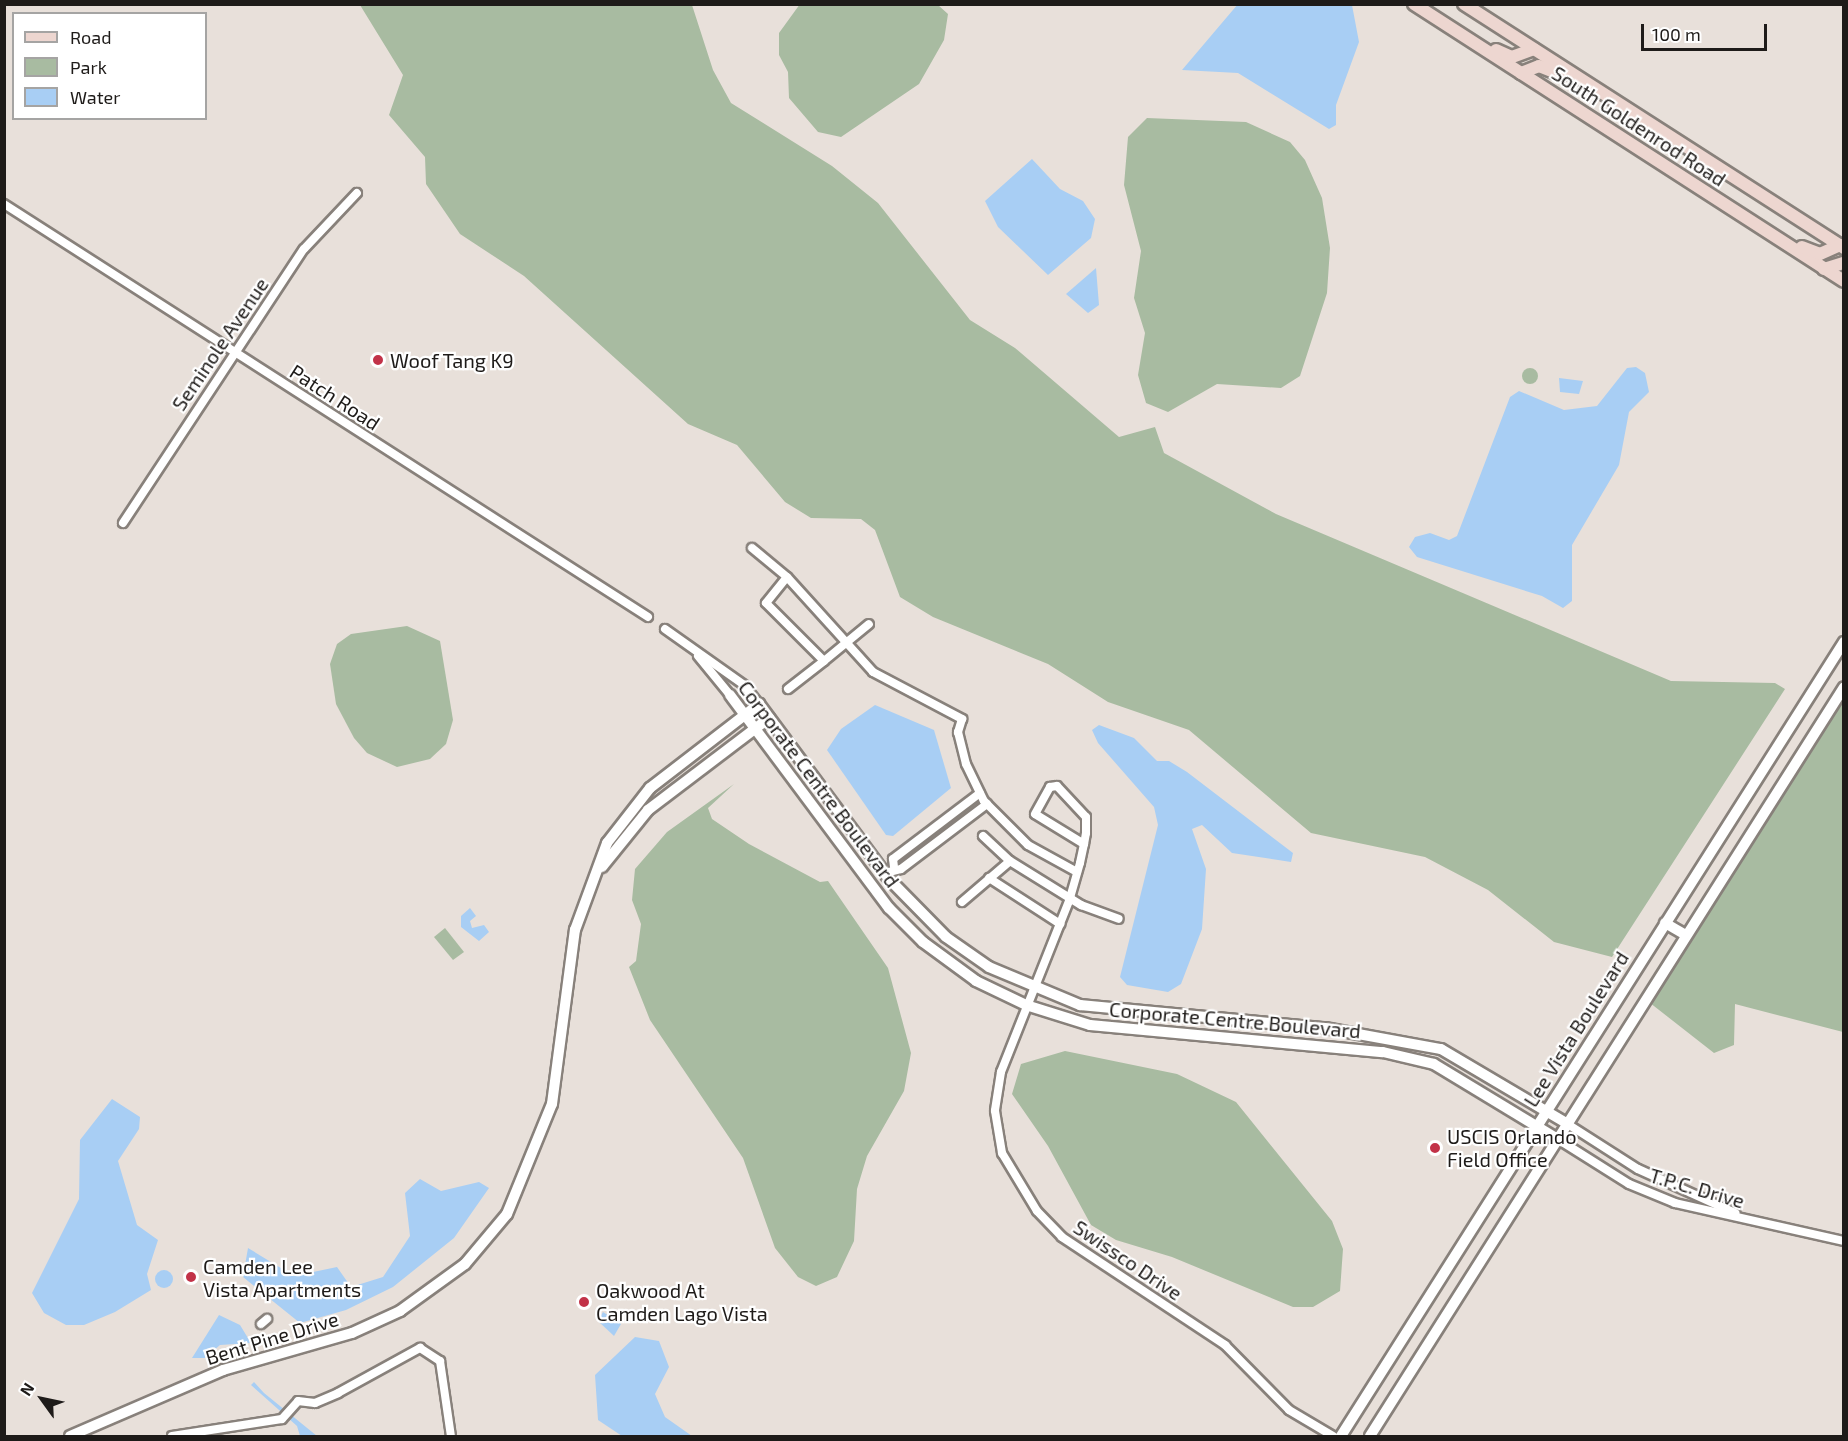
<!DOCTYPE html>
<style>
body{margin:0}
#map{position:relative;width:1848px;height:1441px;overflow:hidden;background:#e8e0da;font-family:"Exo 2",sans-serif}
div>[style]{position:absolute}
.green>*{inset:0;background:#a8bba1}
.round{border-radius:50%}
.water>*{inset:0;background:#a8cef4}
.roads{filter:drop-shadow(2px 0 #88817b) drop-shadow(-2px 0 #88817b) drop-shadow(0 2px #88817b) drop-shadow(0 -2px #88817b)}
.minor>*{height:8px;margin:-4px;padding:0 4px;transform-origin:4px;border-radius:4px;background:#fff}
.tertiary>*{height:10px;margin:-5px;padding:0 5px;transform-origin:5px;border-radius:5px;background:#fff}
.secondary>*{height:12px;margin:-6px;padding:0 6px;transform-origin:6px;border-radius:6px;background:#edd6d0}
.dots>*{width:16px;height:16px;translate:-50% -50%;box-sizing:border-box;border:3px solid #fff;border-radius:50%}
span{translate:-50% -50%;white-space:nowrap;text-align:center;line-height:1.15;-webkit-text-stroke:4.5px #fff;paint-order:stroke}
.street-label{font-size:20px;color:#1e1b19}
.poi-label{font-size:20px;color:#1e1b19}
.left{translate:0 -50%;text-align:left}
.frame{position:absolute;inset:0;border:6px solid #1e1b19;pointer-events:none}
.legend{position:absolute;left:12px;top:12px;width:195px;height:108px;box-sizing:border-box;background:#fff;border:2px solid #a5a4a3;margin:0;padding:8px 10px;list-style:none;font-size:18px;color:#1e1b19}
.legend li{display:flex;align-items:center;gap:12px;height:30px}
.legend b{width:30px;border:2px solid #a5a4a3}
.north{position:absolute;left:12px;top:1369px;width:60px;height:60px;-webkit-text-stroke:4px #fff;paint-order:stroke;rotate:303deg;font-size:16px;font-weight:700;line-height:24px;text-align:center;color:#1e1b19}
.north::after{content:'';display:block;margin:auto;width:21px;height:27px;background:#1e1b19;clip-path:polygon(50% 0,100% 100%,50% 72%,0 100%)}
.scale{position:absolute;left:1641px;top:24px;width:126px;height:27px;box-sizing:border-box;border:3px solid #1e1b19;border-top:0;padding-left:8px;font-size:18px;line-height:21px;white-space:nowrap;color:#1e1b19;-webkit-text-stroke:4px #fff;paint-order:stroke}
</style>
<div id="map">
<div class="green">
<i style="clip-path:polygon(800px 4px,938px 5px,948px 14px,944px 40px,919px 84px,841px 137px,818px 132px,789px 98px,788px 72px,779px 55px,779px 33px)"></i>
<i style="clip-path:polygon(360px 5px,692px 5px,713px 70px,731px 103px,832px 166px,878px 203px,970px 320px,1015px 348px,1119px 437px,1155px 427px,1164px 453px,1276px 514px,1671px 681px,1775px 683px,1785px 689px,1612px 957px,1554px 942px,1488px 890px,1425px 857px,1311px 833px,1189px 730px,1108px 702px,1048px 664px,933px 617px,900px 597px,875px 530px,861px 519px,811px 518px,785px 502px,737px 445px,688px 424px,524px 276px,460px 234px,426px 184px,425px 157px,389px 115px,403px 75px)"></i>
<i style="clip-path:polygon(1147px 118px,1246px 122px,1290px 142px,1305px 160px,1322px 198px,1330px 248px,1327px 293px,1300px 376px,1281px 388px,1217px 384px,1168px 412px,1146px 403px,1138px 375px,1145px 333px,1134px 298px,1141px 251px,1124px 185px,1128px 137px)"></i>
<i class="round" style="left:1522px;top:368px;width:16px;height:16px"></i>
<i style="clip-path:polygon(407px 626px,440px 641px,453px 720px,446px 744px,430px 759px,397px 767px,367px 753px,354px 738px,336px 704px,330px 664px,337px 644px,351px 634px)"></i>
<i style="clip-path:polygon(1843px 696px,1843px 1032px,1735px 1004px,1734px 1045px,1714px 1053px,1645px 999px)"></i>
<i style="clip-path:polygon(734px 784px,708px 808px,712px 819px,749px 844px,820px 882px,828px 881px,888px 968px,911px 1053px,904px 1091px,867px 1156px,857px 1189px,854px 1241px,837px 1277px,816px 1286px,798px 1277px,775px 1248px,743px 1158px,650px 1020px,629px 967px,636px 961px,641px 924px,632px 900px,635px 869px,667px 832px)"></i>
<i style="clip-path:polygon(445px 928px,464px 952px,453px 960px,434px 937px)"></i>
<i style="clip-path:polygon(1065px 1051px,1177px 1074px,1236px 1102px,1332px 1221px,1343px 1249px,1340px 1291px,1313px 1307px,1293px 1307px,1172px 1257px,1116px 1240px,1091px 1225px,1048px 1146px,1012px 1094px,1021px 1064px)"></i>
</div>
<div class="water">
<i style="clip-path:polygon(1238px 4px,1352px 5px,1359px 42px,1336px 105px,1336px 125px,1329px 129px,1238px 73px,1182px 70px)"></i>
<i style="clip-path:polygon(1032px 159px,1060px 189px,1083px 201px,1095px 219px,1091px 238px,1048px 275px,998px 227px,985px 201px)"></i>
<i style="clip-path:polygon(1096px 268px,1099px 305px,1088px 313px,1066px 294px)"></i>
<i style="clip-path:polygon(1636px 367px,1645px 373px,1649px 392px,1629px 412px,1619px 465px,1572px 545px,1572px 601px,1563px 608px,1542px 596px,1417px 557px,1409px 547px,1415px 537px,1430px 533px,1449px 540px,1457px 536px,1510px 397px,1519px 391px,1564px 410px,1597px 406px,1627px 368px)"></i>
<i style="clip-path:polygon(1559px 378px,1583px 381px,1579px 394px,1560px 392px)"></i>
<i style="clip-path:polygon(875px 705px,934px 730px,951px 788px,893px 836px,886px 835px,827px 750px,841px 729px)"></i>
<i style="clip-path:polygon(1099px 725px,1134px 738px,1157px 761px,1169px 761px,1187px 772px,1293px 853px,1291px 862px,1232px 853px,1202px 825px,1192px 829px,1206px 869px,1202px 929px,1181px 984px,1168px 992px,1127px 985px,1120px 977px,1158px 825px,1154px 807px,1098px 743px,1092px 730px)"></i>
<i style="clip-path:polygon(470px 908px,476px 916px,470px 921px,472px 928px,484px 925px,489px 932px,479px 941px,461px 927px,461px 916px)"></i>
<i style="clip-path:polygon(112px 1099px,140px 1117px,139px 1129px,118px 1161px,137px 1225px,158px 1240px,147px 1274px,151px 1290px,115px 1312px,84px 1325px,66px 1325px,44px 1313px,32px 1293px,79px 1199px,80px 1140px)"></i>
<i style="clip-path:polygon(420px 1179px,441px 1191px,479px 1182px,489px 1188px,454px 1238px,393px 1287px,346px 1310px,300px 1323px,243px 1277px,248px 1248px,294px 1276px,337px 1267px,351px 1287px,383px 1277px,410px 1236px,405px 1193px)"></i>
<i class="round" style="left:155px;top:1270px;width:18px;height:18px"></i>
<i style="clip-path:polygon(603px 1312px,621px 1324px,614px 1336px,598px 1321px)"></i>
<i style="clip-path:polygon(219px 1315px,240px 1325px,251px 1343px,220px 1345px,205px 1358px,192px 1358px)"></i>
<i style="clip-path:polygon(635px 1337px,659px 1341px,669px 1367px,655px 1394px,665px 1417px,692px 1436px,622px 1436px,598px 1420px,595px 1375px)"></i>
<i style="clip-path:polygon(254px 1382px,264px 1393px,317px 1436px,300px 1436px,297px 1426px,251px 1385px)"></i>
</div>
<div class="roads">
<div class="minor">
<i style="left:4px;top:204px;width:765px;rotate:32.67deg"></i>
<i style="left:123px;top:523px;width:328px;rotate:-56.6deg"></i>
<i style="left:304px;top:249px;width:77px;rotate:-46.6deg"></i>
<i style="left:752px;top:548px;width:45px;rotate:39.6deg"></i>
<i style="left:665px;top:629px;width:97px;rotate:35.3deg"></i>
<i style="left:744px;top:685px;width:24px;rotate:52deg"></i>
<i style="left:698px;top:656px;width:50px;rotate:50.6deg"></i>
<i style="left:824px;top:661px;width:58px;rotate:-39.4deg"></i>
<i style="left:788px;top:689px;width:46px;rotate:-37.9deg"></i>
<i style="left:824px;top:661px;width:82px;rotate:-135deg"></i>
<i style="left:766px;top:603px;width:33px;rotate:-51deg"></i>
<i style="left:787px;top:577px;width:128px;rotate:47.8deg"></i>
<i style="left:873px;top:672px;width:101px;rotate:27.8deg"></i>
<i style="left:962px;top:719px;width:14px;rotate:107deg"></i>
<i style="left:958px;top:732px;width:33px;rotate:76deg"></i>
<i style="left:966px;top:764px;width:41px;rotate:64.1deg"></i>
<i style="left:984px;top:801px;width:62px;rotate:45deg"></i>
<i style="left:1028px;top:845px;width:56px;rotate:28.9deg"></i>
<i style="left:983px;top:836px;width:37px;rotate:43deg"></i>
<i style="left:1084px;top:844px;width:57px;rotate:-148.5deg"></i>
<i style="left:1035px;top:814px;width:31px;rotate:-61deg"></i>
<i style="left:1050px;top:787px;width:7px;rotate:-8deg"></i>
<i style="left:1057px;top:786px;width:42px;rotate:46.9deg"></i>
<i style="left:1086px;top:817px;width:16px;rotate:90deg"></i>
<i style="left:1086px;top:833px;width:11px;rotate:100deg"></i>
<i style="left:1084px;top:844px;width:19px;rotate:102deg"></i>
<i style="left:1080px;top:863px;width:40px;rotate:106deg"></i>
<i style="left:1069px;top:901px;width:184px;rotate:111.7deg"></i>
<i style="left:1001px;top:1072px;width:39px;rotate:99deg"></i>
<i style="left:995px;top:1111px;width:43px;rotate:80.5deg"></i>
<i style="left:1002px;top:1153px;width:68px;rotate:58.9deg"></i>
<i style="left:1037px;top:1211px;width:36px;rotate:46deg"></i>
<i style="left:1062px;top:1237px;width:196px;rotate:33.5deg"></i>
<i style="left:1225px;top:1345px;width:91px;rotate:45.4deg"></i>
<i style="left:1289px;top:1410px;width:51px;rotate:30.6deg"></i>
<i style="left:894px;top:867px;width:8px;rotate:-97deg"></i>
<i style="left:893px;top:859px;width:109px;rotate:-37.2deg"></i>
<i style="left:885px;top:873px;width:16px;rotate:-14deg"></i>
<i style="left:901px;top:869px;width:108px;rotate:-37.1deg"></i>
<i style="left:989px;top:878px;width:85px;rotate:32.9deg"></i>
<i style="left:962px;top:902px;width:63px;rotate:-40.5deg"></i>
<i style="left:1010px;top:861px;width:84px;rotate:31.8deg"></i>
<i style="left:1081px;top:905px;width:40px;rotate:20.2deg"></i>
<i style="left:1566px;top:1123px;width:85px;rotate:32.6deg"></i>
<i style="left:1638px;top:1169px;width:107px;rotate:24.4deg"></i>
<i style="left:1556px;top:1138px;width:86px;rotate:32.2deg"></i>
<i style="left:1629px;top:1184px;width:50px;rotate:22.4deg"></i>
<i style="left:1675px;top:1203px;width:173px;rotate:12.7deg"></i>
<i style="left:261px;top:1324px;width:8px;rotate:-40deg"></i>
<i style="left:172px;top:1436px;width:111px;rotate:-8.8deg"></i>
<i style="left:282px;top:1419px;width:24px;rotate:-48deg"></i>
<i style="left:298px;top:1401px;width:17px;rotate:7deg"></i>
<i style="left:315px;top:1403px;width:25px;rotate:-23deg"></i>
<i style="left:338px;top:1393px;width:94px;rotate:-28.8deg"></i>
<i style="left:420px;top:1348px;width:24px;rotate:33deg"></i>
<i style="left:440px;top:1361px;width:76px;rotate:81.7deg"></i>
</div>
<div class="tertiary">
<i style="left:730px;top:695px;width:266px;rotate:53.3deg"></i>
<i style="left:889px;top:908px;width:48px;rotate:45deg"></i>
<i style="left:923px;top:942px;width:66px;rotate:36.3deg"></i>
<i style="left:976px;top:981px;width:55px;rotate:25.6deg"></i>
<i style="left:1026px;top:1005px;width:67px;rotate:17.4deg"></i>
<i style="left:1090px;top:1025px;width:294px;rotate:5.3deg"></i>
<i style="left:1383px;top:1052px;width:52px;rotate:13.2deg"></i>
<i style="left:1434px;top:1064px;width:143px;rotate:31.2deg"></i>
<i style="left:602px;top:867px;width:73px;rotate:-51.1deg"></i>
<i style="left:648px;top:810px;width:152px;rotate:-37.2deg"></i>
<i style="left:1665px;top:923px;width:24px;rotate:30deg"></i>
<i style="left:70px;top:1436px;width:167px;rotate:-23.3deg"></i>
<i style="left:223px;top:1370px;width:134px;rotate:-16deg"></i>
<i style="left:352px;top:1333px;width:53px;rotate:-24.6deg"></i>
<i style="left:400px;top:1311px;width:80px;rotate:-35.9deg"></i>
<i style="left:465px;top:1264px;width:65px;rotate:-50deg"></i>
<i style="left:507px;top:1214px;width:119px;rotate:-67.8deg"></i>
<i style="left:552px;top:1104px;width:176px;rotate:-82.5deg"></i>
<i style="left:575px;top:930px;width:93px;rotate:-69.8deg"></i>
<i style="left:607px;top:843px;width:70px;rotate:-52deg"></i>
<i style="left:650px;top:788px;width:138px;rotate:-37.6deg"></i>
<i style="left:759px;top:704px;width:218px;rotate:53.4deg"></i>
<i style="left:889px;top:879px;width:81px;rotate:45.5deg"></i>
<i style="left:946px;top:937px;width:52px;rotate:34.9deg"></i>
<i style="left:989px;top:967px;width:99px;rotate:22.7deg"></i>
<i style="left:1080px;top:1005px;width:246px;rotate:5.4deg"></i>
<i style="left:1325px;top:1028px;width:118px;rotate:10.3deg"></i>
<i style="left:1441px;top:1049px;width:145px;rotate:30.6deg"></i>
<i style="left:1341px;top:1436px;width:940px;rotate:-57.65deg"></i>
<i style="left:1370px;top:1436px;width:886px;rotate:-57.67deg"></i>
</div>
<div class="secondary">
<i style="left:1414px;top:4px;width:511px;rotate:32.79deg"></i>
<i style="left:1464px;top:4px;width:452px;rotate:32.7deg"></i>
<i style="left:1496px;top:50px;width:17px;rotate:24deg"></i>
<i style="left:1512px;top:57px;width:23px;rotate:-20deg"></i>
<i style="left:1521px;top:73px;width:19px;rotate:-21deg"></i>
<i style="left:1539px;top:66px;width:24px;rotate:22deg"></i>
<i style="left:1802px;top:247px;width:19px;rotate:21deg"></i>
<i style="left:1820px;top:254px;width:22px;rotate:-24deg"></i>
<i style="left:1824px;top:269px;width:21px;rotate:-17deg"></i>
</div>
</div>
<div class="dots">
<i style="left:378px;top:360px;background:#c23248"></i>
<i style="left:1435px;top:1148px;background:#c23248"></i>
<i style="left:191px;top:1277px;background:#c23248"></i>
<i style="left:584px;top:1302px;background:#c23248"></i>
</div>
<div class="street-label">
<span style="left:1639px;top:126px;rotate:33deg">South Goldenrod Road</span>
<span style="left:220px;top:344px;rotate:-56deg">Seminole Avenue</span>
<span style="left:335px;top:397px;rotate:33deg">Patch Road</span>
<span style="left:819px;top:784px;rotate:53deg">Corporate Centre Boulevard</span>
<span style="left:1235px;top:1020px;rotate:5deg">Corporate Centre Boulevard</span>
<span style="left:1576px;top:1029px;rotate:-58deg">Lee Vista Boulevard</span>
<span style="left:1697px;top:1188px;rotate:16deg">T.P.C. Drive</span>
<span style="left:1128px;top:1260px;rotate:34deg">Swissco Drive</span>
<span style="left:272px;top:1338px;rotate:-17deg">Bent Pine Drive</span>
</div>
<div class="poi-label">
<span class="left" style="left:390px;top:360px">Woof Tang K9</span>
<span class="left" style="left:1447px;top:1148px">USCIS Orlando<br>Field Office</span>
<span class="left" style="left:203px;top:1278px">Camden Lee<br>Vista Apartments</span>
<span class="left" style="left:596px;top:1302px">Oakwood At<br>Camden Lago Vista</span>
</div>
<div class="frame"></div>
<ul class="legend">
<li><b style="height:8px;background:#edd6d0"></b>Road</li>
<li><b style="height:16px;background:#a8bba1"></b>Park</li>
<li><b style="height:16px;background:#a8cef4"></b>Water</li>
</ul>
<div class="north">N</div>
<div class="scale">100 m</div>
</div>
